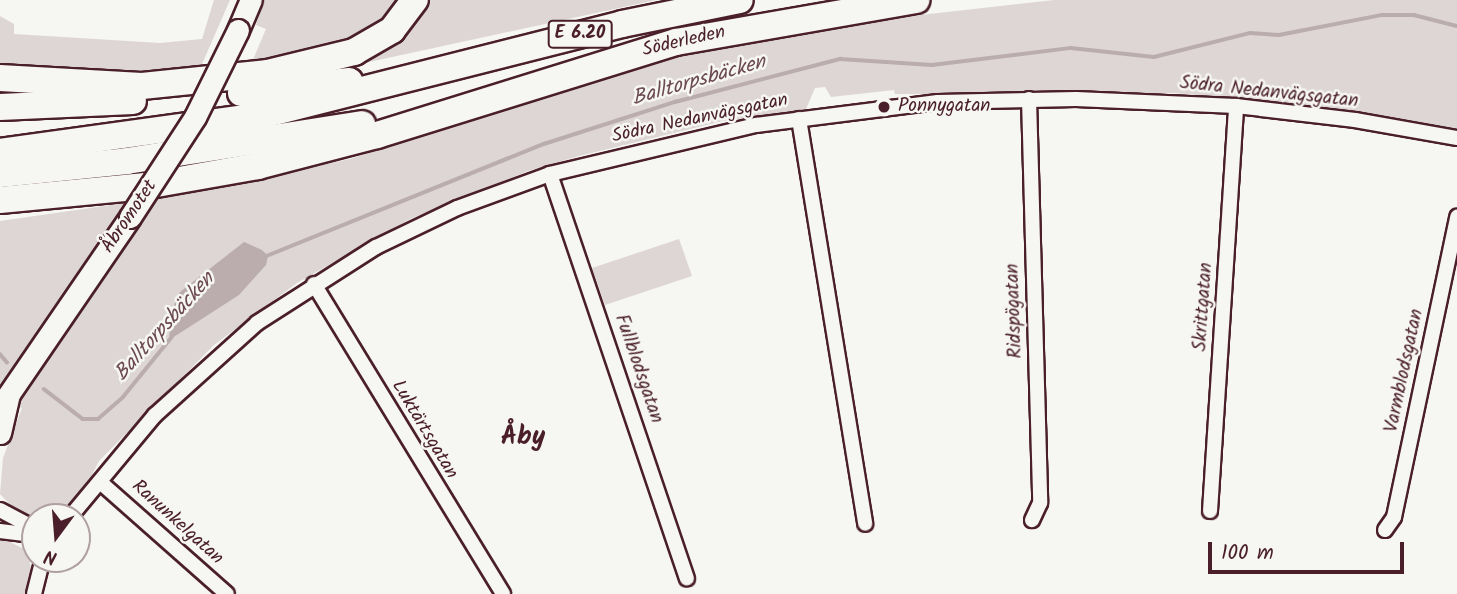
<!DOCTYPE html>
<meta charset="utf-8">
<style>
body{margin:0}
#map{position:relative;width:1457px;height:594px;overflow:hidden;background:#f6f6f2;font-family:Kalam,sans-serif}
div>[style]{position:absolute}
.green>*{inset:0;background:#ddd6d5}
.water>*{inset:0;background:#bbadae}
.stream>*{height:3.5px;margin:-1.75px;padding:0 1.75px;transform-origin:1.75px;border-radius:1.75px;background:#bbadae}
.roads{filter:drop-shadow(2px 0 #4a1f2b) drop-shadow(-2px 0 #4a1f2b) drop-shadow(0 2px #4a1f2b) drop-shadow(0 -2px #4a1f2b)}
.street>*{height:14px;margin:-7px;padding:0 7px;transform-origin:7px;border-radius:7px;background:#f6f6f2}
.secondary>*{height:21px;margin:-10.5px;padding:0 10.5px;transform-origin:10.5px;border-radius:10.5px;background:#f6f6f2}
.highway>*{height:26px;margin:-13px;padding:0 13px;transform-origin:13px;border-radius:13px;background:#f6f6f2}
.bridges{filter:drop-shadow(2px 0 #4a1f2b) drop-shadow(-2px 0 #4a1f2b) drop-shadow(0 2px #4a1f2b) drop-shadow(0 -2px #4a1f2b)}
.secondary-bridge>*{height:21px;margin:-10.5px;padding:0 10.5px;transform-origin:10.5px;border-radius:10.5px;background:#f6f6f2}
.dots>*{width:19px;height:19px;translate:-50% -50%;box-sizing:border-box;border:4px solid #f6f6f2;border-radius:50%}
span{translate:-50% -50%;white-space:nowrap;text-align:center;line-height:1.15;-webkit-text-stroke:5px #f6f6f2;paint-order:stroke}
.shield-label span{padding:2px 5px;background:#f6f6f2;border:2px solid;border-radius:5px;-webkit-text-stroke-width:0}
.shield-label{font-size:18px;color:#4a1f2b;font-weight:700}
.street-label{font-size:19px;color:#4a1f2b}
.poi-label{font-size:19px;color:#4a1f2b}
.left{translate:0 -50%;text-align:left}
.water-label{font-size:21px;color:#6c4a52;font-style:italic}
.district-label{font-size:26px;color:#4a1f2b;font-weight:700}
.north{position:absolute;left:21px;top:503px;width:70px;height:70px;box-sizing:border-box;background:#f6f6f2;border:2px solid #b1a0a2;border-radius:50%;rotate:196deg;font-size:19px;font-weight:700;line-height:28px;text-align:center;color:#4a1f2b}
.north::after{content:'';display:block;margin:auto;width:24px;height:32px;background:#4a1f2b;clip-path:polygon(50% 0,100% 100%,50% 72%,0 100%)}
.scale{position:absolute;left:1208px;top:542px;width:196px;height:32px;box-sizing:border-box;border:4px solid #4a1f2b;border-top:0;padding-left:9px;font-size:21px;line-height:24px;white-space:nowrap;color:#4a1f2b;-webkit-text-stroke:5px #f6f6f2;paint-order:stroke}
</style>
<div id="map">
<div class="green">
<i style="clip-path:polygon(214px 0,230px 0,199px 71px,0 68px,0 16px,14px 24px,14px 34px,160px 43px,202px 39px)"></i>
<i style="clip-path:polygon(264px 0,399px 0,379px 25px,346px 42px,252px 62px,266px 29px,256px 25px)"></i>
<i style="clip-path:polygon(427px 0,656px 0,332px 70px,380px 52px,402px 38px)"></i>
<i style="clip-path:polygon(1054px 0,1457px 0,1457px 130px,1327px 107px,1175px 93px,895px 94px,894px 90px,831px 97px,825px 87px,815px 88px,806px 109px,723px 121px,579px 156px,528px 171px,410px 219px,297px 283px,214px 345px,99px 461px,85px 489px,70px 504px,51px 515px,29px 515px,15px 510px,0 494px,3px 458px,22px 408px,0 398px,0 221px,174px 196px,350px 159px,655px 60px,832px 25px)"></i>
<i style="clip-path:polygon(679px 239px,692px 276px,605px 305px,592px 268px)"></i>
<i style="clip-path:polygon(0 537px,28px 551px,31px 570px,26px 594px,0 594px)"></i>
</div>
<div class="water">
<i style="clip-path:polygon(244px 242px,262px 250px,268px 256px,266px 265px,239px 295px,169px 340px,171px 312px,180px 292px)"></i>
</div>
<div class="stream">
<i style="left:264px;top:257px;width:302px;rotate:-22deg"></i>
<i style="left:544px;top:144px;width:138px;rotate:-17.8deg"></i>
<i style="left:675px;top:102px;width:171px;rotate:-14.6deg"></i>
<i style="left:840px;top:59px;width:92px;rotate:3.7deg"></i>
<i style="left:932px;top:65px;width:140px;rotate:-7deg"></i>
<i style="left:1071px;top:48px;width:83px;rotate:6.2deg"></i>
<i style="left:1154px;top:57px;width:99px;rotate:-14deg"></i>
<i style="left:1250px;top:33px;width:29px;rotate:4deg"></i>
<i style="left:1279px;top:35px;width:105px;rotate:-11deg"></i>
<i style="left:1382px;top:15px;width:32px"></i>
<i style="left:1414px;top:15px;width:44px;rotate:14.3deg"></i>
<i style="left:0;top:354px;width:11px;rotate:49deg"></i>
<i style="left:44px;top:389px;width:49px;rotate:37.6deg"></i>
<i style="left:83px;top:419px;width:15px"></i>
<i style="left:98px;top:419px;width:33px;rotate:-41deg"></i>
<i style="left:123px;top:397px;width:77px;rotate:-50.8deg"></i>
</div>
<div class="roads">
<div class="street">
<i style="left:1029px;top:99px;width:404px;rotate:88.4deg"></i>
<i style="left:1040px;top:503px;width:19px;rotate:115deg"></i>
<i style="left:799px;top:119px;width:410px;rotate:80.7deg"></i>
<i style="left:550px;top:174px;width:427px;rotate:71.3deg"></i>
<i style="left:314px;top:284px;width:363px;rotate:58.6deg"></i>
<i style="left:100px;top:482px;width:169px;rotate:41.4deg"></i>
<i style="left:0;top:510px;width:40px;rotate:28deg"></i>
<i style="left:1210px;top:511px;width:406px;rotate:-86.3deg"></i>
<i style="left:70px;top:517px;width:133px;rotate:-50.2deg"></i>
<i style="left:155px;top:415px;width:137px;rotate:-42deg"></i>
<i style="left:257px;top:323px;width:141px;rotate:-32.6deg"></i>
<i style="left:376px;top:247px;width:90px;rotate:-25.7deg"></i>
<i style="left:457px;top:208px;width:99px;rotate:-20.1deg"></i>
<i style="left:550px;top:174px;width:212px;rotate:-13.4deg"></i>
<i style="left:756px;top:125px;width:183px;rotate:-7.2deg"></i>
<i style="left:938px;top:102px;width:138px;rotate:-1.2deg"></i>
<i style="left:1076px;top:99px;width:160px;rotate:2.5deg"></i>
<i style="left:1236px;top:106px;width:120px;rotate:6.7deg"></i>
<i style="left:1355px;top:120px;width:104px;rotate:10deg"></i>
<i style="left:1385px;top:530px;width:16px;rotate:-55deg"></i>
<i style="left:1394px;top:517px;width:307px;rotate:-78.1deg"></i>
<i style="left:0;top:531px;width:35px;rotate:7deg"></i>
<i style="left:34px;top:594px;width:36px;rotate:-76deg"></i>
</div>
<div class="secondary">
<i style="left:238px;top:30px;width:33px;rotate:-67deg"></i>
<i style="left:0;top:407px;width:230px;rotate:-55.6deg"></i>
<i style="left:0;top:433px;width:39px;rotate:-77deg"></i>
</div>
<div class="highway">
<i style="left:0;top:78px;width:142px;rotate:3.2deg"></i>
<i style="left:142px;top:86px;width:127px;rotate:-5.9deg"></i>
<i style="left:268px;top:73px;width:89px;rotate:-13.7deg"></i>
<i style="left:354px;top:52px;width:44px;rotate:-30.1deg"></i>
<i style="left:392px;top:30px;width:38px;rotate:-53deg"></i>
<i style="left:241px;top:93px;width:109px;rotate:-6.3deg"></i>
<i style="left:0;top:107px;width:133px;rotate:-2.6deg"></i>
<i style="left:0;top:152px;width:261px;rotate:-7.9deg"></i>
<i style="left:259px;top:116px;width:374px;rotate:-14.2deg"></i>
<i style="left:622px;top:24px;width:120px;rotate:-11.5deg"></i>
<i style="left:0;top:174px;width:128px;rotate:-5.8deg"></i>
<i style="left:127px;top:161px;width:238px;rotate:-8.9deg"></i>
<i style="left:0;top:200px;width:146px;rotate:-5.5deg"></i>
<i style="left:145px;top:186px;width:115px;rotate:-10deg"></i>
<i style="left:258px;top:166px;width:123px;rotate:-14.6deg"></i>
<i style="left:377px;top:135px;width:313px;rotate:-17.3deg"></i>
<i style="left:676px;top:42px;width:244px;rotate:-9.9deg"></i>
</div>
</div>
<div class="bridges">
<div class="secondary-bridge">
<i style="left:130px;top:217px;width:119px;rotate:-57deg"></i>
<i style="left:195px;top:117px;width:97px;rotate:-63.7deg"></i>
</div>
</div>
<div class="dots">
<i style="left:884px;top:107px;background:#4a1f2b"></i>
</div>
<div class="shield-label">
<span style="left:580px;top:34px">E 6.20</span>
</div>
<div class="street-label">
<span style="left:684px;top:42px;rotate:-13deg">Söderleden</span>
<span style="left:1269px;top:93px;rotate:6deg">Södra Nedanvägsgatan</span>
<span style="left:700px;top:119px;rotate:-12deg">Södra Nedanvägsgatan</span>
<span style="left:130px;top:217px;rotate:-56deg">Åbromotet</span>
<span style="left:1204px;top:307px;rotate:-86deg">Skrittgatan</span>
<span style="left:1015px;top:311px;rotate:-92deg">Ridspögatan</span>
<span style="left:638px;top:369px;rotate:71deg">Fullblodsgatan</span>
<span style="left:1405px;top:371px;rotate:-78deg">Varmblodsgatan</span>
<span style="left:424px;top:430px;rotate:59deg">Luktärtsgatan</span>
<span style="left:177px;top:523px;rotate:42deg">Ranunkelgatan</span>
</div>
<div class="poi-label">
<span class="left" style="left:898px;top:107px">Ponnygatan</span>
</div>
<div class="water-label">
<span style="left:699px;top:81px;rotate:-16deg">Balltorpsbäcken</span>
<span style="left:165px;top:327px;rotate:-48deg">Balltorpsbäcken</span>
</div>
<div class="district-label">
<span style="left:523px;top:438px">Åby</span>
</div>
<div class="north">N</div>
<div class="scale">100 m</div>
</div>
